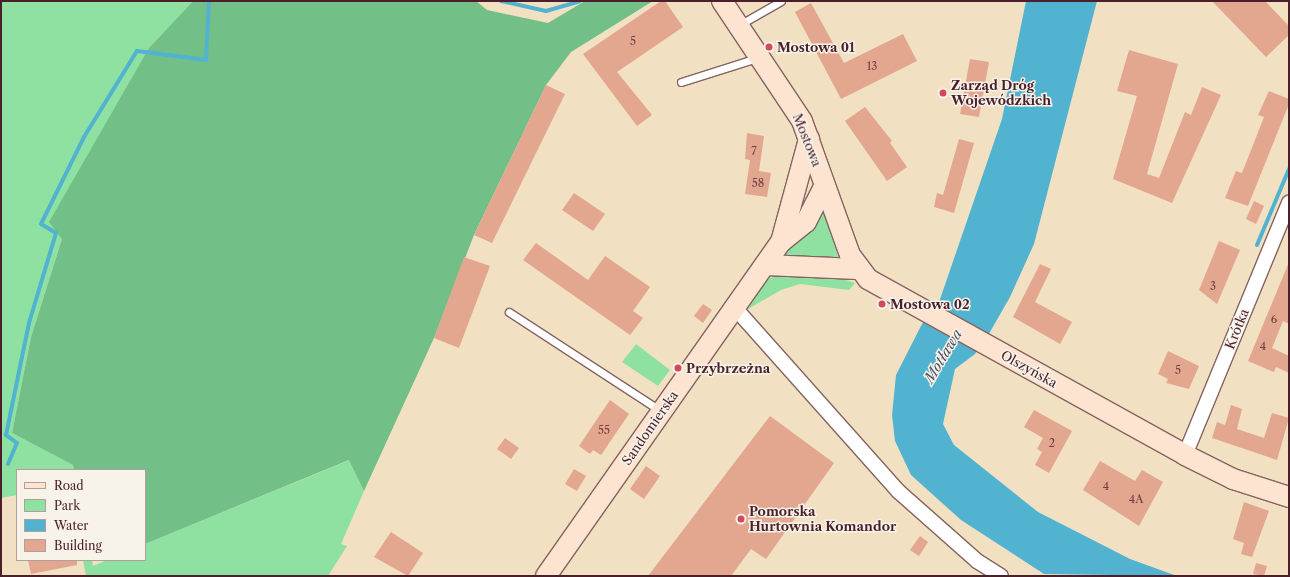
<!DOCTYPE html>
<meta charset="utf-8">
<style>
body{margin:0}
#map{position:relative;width:1290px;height:577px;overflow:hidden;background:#f2e0c3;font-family:"Libre Caslon Text",serif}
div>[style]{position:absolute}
.green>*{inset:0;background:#8ee1a1}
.forest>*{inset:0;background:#72bf87}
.water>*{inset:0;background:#52b3d1}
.stream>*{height:4px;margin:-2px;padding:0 2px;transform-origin:2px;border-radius:2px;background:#52b3d1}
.building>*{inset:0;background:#e3a68f}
.roads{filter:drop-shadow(1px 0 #856360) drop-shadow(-1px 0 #856360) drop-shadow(0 1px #856360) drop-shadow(0 -1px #856360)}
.lane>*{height:7px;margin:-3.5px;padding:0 3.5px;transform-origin:3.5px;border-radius:3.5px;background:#fff}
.street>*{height:14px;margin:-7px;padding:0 7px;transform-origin:7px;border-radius:7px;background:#fff}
.secondary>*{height:20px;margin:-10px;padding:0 10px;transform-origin:10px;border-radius:10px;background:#fde4d1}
.dots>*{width:11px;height:11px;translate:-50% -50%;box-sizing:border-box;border:2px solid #f7f3e8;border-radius:50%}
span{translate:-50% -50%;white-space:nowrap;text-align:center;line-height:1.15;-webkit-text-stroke:3px #f7f3e8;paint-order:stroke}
.number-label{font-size:11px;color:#704144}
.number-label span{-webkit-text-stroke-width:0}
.poi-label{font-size:13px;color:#4a1f2b;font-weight:700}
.left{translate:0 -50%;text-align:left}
.street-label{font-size:13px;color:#4a1f2b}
.water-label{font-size:14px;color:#4d5365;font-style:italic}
.frame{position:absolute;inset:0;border:2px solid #4a1f2b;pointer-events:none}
.legend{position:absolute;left:16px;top:469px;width:130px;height:92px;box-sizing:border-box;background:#f7f3e8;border:1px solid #b29e9c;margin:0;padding:5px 7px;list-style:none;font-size:12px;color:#4a1f2b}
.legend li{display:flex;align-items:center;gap:8px;height:20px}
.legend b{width:20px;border:1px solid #b29e9c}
</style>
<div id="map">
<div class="green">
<i style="clip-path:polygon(1px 1px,193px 1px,149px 48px,62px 239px,31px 337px,12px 433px,73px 465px,74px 470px,17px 470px,17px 495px,1px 498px)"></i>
<i style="clip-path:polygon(823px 206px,839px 260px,783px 256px,809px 228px)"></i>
<i style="clip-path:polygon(783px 273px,834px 276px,855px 283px,849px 290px,800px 284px,781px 290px,748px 309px,763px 281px)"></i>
<i style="clip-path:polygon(636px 344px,670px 370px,658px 386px,622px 362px)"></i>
<i style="clip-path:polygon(350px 460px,364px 491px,341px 544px,347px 546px,328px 576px,86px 576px,83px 560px,92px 560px,93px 566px,107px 560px,145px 560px,145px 544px)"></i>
</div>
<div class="forest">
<i style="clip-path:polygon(193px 1px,476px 1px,487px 10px,548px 23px,585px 1px,653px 1px,571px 52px,546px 85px,474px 235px,434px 338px,364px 491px,349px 460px,145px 544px,145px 470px,74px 470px,73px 465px,12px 433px,31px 337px,62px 239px,49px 222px,149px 48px)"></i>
</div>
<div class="water">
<i style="clip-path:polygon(1026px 1px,1097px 1px,1034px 244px,1010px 297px,990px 332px,975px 354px,955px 369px,943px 424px,954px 445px,1038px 512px,1130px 559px,1177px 576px,1044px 574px,961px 520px,911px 475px,895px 441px,892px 415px,896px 375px,922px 324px,938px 305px,1002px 119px)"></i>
</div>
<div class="stream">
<i style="left:501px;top:1px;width:46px;rotate:12.5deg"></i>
<i style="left:546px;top:11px;width:35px;rotate:-16deg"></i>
<i style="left:1257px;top:245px;width:82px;rotate:-67.2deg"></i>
<i style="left:8px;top:464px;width:23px;rotate:-67deg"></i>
<i style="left:17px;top:443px;width:14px;rotate:-144deg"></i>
<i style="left:6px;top:435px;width:114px;rotate:-78.4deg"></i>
<i style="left:29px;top:323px;width:94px;rotate:-73.3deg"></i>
<i style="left:56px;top:233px;width:17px;rotate:-149deg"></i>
<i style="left:41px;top:224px;width:97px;rotate:-63.7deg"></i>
<i style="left:84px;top:137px;width:101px;rotate:-58.4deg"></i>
<i style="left:137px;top:51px;width:70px;rotate:7.4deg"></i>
<i style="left:206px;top:60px;width:59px;rotate:-87.1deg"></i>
</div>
<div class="building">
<i style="clip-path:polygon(661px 1px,665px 1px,683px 27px,617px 72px,652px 115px,637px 126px,583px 54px)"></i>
<i style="clip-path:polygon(1212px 1px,1265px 1px,1289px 26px,1289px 35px,1266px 57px)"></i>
<i style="clip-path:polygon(811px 3px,844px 63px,903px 34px,917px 61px,841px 99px,795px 12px)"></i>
<i style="clip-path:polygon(1129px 50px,1178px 64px,1147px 174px,1159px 178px,1185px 112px,1191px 115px,1202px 87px,1221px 95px,1172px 203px,1113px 179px,1137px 96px,1117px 91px)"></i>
<i style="clip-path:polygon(970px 59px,989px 62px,979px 117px,960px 114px)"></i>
<i style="clip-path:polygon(546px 85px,565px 94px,492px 243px,474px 235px)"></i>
<i style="clip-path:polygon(1269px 91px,1289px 99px,1289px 104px,1248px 206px,1225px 198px,1236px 171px,1242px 173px,1264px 117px,1258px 115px)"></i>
<i style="clip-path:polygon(865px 107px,892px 141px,890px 143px,907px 167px,887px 181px,845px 121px)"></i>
<i style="clip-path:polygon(747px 133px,764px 136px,759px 171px,771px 173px,767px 197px,745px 194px,750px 160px,745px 159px)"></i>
<i style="clip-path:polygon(959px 139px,974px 143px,954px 213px,934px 207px,937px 193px,943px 195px)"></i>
<i style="clip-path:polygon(574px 193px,605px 214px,593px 231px,562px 210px)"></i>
<i style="clip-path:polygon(1254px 201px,1264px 206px,1256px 224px,1246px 219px)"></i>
<i style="clip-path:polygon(1219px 241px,1240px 250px,1217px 304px,1199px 290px)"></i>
<i style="clip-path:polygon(536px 243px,588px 280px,605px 256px,650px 287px,633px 311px,643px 318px,630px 335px,523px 260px)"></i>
<i style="clip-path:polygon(464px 257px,490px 266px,459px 348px,434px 338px)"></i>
<i style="clip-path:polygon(1289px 262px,1289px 324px,1283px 321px,1272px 348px,1289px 356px,1289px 373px,1276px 367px,1274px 372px,1248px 361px)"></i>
<i style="clip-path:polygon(1040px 264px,1051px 269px,1035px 302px,1072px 322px,1060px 344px,1013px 317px)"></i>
<i style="clip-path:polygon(703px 304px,712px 310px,703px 323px,694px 316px)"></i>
<i style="clip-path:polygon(1168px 351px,1199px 366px,1189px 389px,1166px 383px,1168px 379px,1158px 374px)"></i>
<i style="clip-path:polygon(610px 400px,629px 414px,601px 455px,593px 450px,590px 454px,579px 446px)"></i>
<i style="clip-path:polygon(1231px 405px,1242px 409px,1237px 429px,1264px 438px,1272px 413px,1289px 418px,1277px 460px,1212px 438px,1217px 422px,1225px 425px)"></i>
<i style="clip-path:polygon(1034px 410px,1072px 431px,1049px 473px,1035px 465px,1042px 452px,1037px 449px,1043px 438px,1024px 427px)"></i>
<i style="clip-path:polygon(770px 416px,834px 463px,766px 559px,751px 549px,731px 576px,648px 576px)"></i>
<i style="clip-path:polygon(505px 438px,519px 448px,511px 459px,497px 449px)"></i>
<i style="clip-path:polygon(1100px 461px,1135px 481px,1142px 470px,1163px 482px,1139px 526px,1083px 490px)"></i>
<i style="clip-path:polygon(646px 466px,660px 476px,644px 499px,630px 489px)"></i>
<i style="clip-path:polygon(574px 469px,586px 476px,577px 491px,565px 484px)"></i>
<i style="clip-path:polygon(1244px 502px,1269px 511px,1252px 557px,1241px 554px,1244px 543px,1233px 539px)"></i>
<i style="clip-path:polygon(391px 532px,423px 553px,408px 576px,374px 557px)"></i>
<i style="clip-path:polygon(920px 536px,928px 542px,919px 556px,910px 550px)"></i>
<i style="clip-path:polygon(28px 560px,77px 560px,77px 565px,31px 574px)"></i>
<i style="clip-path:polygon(1256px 563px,1267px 566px,1264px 576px,1253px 574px)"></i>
</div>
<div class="roads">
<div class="lane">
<i style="left:739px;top:25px;width:48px;rotate:-29.7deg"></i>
<i style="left:681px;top:82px;width:80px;rotate:-17.5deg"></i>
<i style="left:509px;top:312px;width:181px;rotate:33.1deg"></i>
</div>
<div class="street">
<i style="left:735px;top:308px;width:245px;rotate:48.3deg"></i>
<i style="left:898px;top:491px;width:106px;rotate:41.5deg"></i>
<i style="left:977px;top:561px;width:28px;rotate:32deg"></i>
<i style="left:1185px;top:455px;width:273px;rotate:-67.6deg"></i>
</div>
<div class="secondary">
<i style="left:722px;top:1px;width:144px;rotate:56.3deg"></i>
<i style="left:802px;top:121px;width:142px;rotate:70.3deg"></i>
<i style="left:850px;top:255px;width:30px;rotate:53deg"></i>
<i style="left:868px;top:279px;width:363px;rotate:29deg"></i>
<i style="left:1185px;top:455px;width:54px;rotate:26.6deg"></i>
<i style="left:1233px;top:479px;width:59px;rotate:17.8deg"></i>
<i style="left:781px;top:242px;width:32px;rotate:-39deg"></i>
<i style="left:806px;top:222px;width:39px;rotate:-63deg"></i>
<i style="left:765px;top:265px;width:93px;rotate:2.5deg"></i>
<i style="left:546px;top:576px;width:408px;rotate:-54.9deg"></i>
<i style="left:781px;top:242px;width:107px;rotate:-74.8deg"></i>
</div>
</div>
<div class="dots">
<i style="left:769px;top:47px;background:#d1495b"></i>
<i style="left:943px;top:93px;background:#d1495b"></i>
<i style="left:882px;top:304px;background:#d1495b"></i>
<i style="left:678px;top:368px;background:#d1495b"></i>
<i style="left:741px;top:519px;background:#d1495b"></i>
</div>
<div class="number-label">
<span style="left:633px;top:41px">5</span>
<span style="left:872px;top:66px">13</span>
<span style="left:754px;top:151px">7</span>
<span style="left:758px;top:183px">58</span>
<span style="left:1213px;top:286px">3</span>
<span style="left:1274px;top:319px">6</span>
<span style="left:1263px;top:346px">4</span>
<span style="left:1178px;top:370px">5</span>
<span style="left:604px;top:430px">55</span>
<span style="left:1052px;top:443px">2</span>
<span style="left:1106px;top:486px">4</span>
<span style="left:1136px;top:499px">4A</span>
</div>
<div class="poi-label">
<span class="left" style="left:777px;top:47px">Mostowa 01</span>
<span class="left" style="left:951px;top:93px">Zarząd Dróg<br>Wojewódzkich</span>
<span class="left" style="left:890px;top:304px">Mostowa 02</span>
<span class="left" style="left:686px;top:368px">Przybrzeżna</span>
<span class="left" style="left:749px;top:519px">Pomorska<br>Hurtownia Komandor</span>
</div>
<div class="street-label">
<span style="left:807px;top:140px;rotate:68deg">Mostowa</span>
<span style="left:1237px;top:329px;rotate:-68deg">Krótka</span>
<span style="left:1029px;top:369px;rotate:29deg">Olszyńska</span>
<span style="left:650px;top:428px;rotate:-55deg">Sandomierska</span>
</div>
<div class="water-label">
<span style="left:943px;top:356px;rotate:-59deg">Motława</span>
</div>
<div class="frame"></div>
<ul class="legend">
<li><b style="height:5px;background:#fde4d1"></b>Road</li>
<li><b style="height:11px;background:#8ee1a1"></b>Park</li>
<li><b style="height:11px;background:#52b3d1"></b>Water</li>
<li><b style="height:11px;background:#e3a68f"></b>Building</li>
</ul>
</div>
